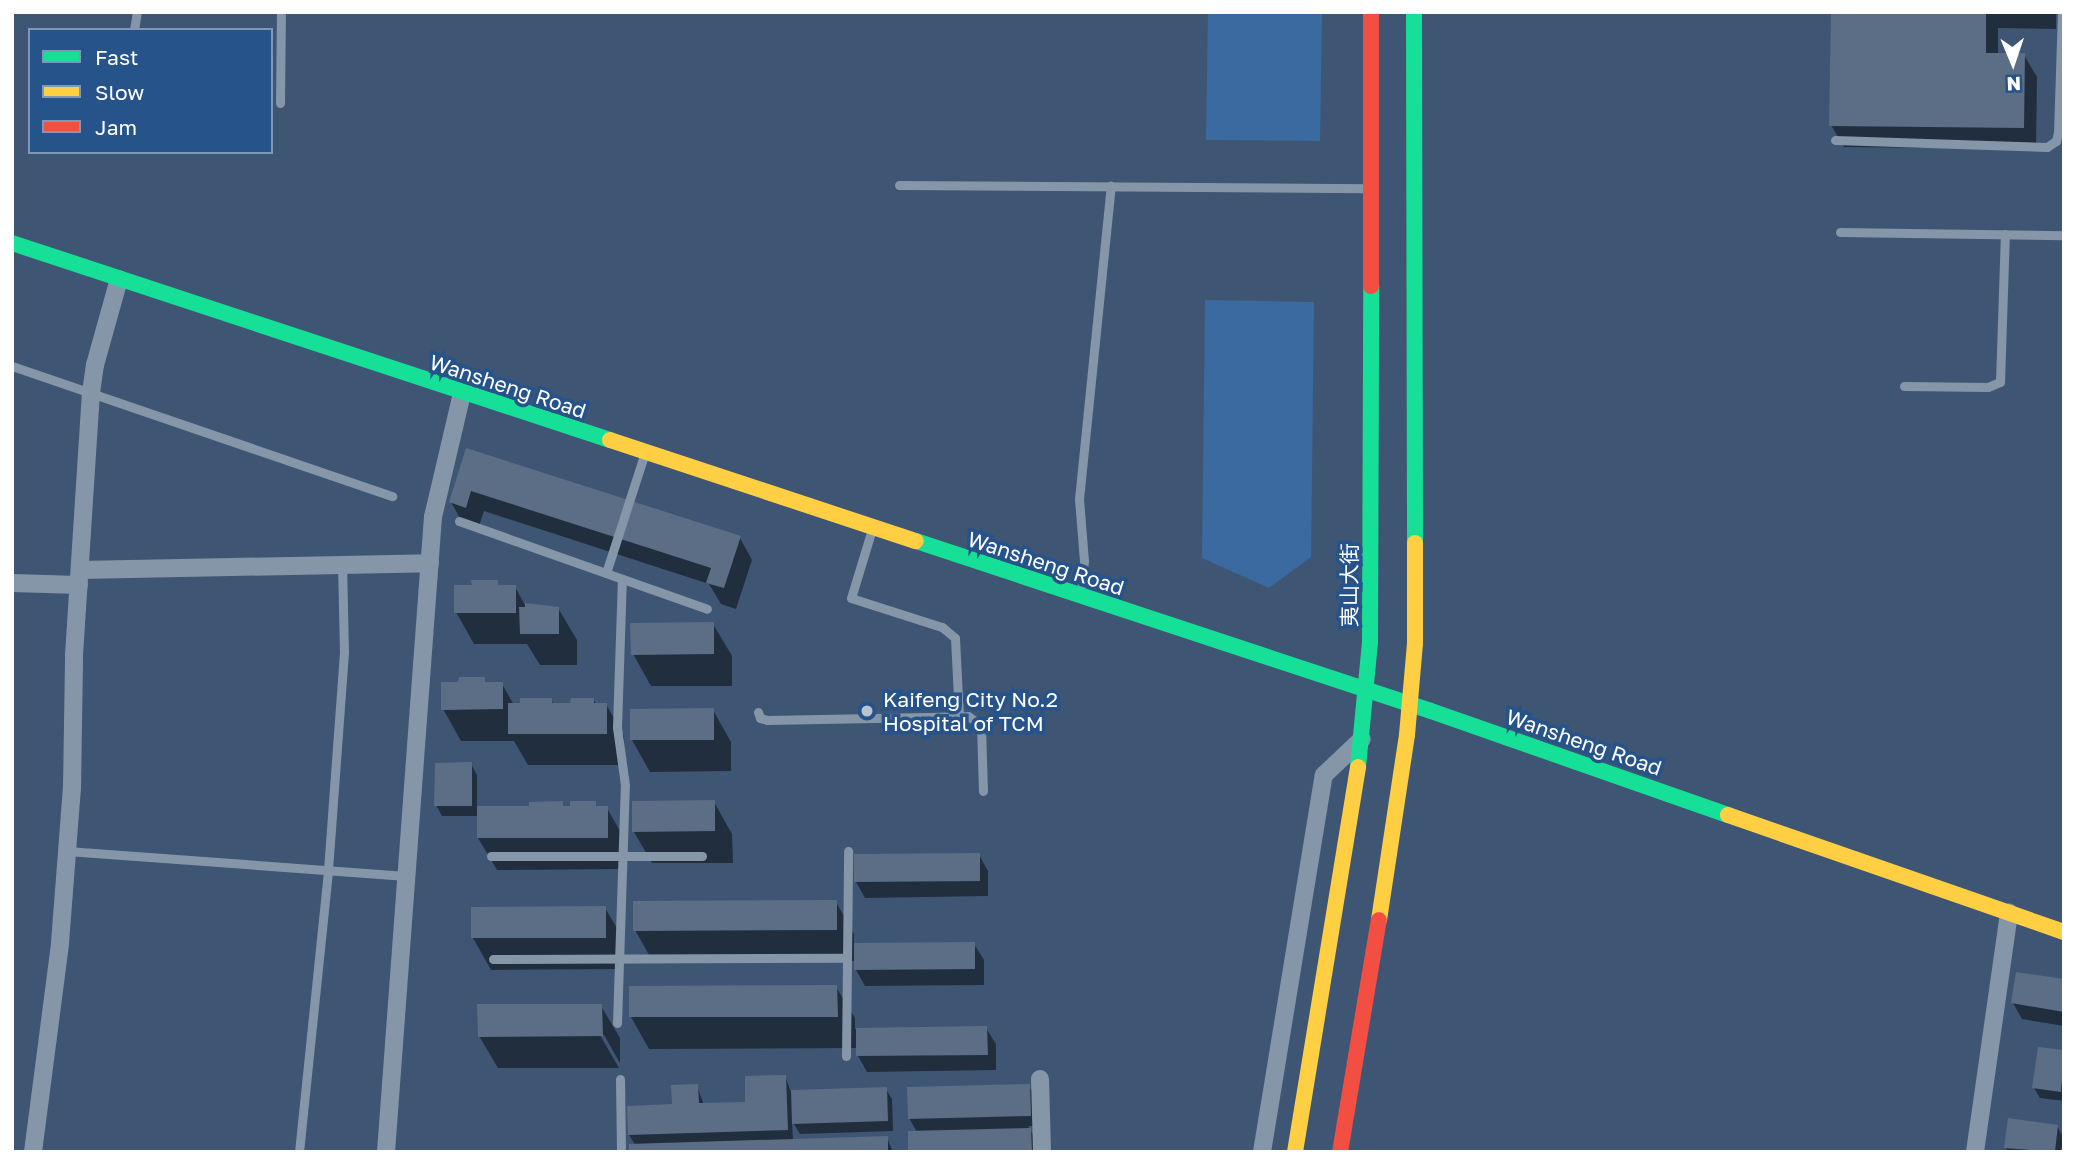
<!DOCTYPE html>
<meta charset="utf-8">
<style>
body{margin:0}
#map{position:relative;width:2076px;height:1164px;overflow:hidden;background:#3e5674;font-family:"Golos Text","Noto Sans SC",sans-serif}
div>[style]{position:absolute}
.green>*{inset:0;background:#3b6aa0}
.shadow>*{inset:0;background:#0007}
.building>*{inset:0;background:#5b6e86}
.lane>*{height:9px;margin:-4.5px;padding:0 4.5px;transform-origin:4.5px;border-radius:4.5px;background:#8596a9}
.street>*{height:18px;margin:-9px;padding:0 9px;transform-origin:9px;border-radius:9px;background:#8596a9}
.fast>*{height:16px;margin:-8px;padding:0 8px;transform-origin:8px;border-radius:8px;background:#16e098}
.slow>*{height:16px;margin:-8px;padding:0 8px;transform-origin:8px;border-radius:8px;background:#ffcf43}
.jam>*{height:16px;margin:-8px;padding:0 8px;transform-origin:8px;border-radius:8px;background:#f24e42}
.dots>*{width:19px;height:19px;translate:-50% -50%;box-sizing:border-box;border:4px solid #27538b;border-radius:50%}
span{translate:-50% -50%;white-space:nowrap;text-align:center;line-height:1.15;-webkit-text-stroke:7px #27538b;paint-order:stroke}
.street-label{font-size:21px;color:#fff}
.poi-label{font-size:21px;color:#fff}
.left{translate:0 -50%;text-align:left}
.frame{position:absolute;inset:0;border:14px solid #fff;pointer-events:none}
.legend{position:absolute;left:28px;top:28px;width:245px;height:126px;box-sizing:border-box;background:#27538b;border:2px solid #7d98b9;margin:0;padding:9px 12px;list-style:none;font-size:21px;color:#fff}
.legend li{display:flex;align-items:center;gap:14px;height:35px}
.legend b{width:35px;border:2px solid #7d98b9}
.north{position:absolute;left:1978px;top:28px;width:70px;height:70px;-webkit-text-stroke:5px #27538b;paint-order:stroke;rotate:178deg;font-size:19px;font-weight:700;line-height:28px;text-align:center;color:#fff}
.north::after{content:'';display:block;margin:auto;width:24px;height:32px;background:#fff;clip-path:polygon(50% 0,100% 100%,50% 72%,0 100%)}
</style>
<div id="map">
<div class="green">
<i style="clip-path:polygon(1208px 12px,1322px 12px,1320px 141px,1206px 140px)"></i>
<i style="clip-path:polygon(1205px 300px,1314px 302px,1311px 557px,1269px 588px,1202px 558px)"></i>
</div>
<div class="shadow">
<i style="clip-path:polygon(1833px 12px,2056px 12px,2056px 29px,1998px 28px,1998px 55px,2024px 55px,2037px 77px,2036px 149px,1844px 147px,1831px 125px)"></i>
<i style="clip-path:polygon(468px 451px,740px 538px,752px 560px,736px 609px,721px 604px,709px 584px,484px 511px,478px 529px,463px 524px,451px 502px)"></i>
<i style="clip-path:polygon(497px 582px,499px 587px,515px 587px,525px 605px,558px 608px,577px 640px,577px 665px,540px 665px,527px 644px,474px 644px,456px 612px,473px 587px)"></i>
<i style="clip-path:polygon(713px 624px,732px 656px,732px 686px,651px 686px,633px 654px)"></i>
<i style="clip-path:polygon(484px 679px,486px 684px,502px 684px,514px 705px,551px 699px,554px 705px,572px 705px,593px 699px,596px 704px,606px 704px,624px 736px,625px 765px,528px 765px,514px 741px,461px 741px,443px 709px)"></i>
<i style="clip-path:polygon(713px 710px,731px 742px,731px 771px,650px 772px,632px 740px)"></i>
<i style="clip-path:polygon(471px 764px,477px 775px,477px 808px,531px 808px,562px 803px,564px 808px,595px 803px,598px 808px,607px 808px,625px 840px,625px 869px,497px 870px,478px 838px,478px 816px,442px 816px,436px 805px)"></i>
<i style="clip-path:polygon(714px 802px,732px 834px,733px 863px,652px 863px,634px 832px)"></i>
<i style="clip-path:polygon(979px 855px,988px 871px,988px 896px,865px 898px,856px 882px)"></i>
<i style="clip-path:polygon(836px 902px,854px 934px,854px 945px,974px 944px,984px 960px,984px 985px,865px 986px,856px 970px,856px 961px,653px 962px,635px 930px)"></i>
<i style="clip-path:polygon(605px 908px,624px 940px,624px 969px,491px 970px,473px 938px)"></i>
<i style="clip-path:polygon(2064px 981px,2064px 1026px,2022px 1019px,2013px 1003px)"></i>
<i style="clip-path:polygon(836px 987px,855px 1018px,855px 1029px,986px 1028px,996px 1044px,996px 1070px,867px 1072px,858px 1056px,858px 1048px,649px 1049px,631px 1017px)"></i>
<i style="clip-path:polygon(601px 1006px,620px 1038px,620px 1063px,604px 1035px,600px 1035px,619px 1068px,498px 1068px,479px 1036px)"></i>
<i style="clip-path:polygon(2064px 1052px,2064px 1101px,2040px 1098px,2034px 1088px)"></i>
<i style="clip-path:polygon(785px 1076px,791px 1092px,886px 1089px,892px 1099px,893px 1131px,800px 1134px,792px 1121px,793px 1141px,887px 1138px,893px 1152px,631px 1152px,636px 1146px,629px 1135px,697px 1086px,704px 1105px,747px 1104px)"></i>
<i style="clip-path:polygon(1029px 1086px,1035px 1097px,1036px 1126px,1028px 1126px,1036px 1140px,1036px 1152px,910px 1152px,917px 1132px,909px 1118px)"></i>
<i style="clip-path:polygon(2057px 1126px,2063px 1137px,2061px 1152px,2008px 1152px,2006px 1148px)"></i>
</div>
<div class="building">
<i style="clip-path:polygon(1831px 12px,1986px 12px,1986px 53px,2025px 53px,2024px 128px,1829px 126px)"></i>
<i style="clip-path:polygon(466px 448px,741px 536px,724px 588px,706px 583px,711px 568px,471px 491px,466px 508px,449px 502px)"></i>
<i style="clip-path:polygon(471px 580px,498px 580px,498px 585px,516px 585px,516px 613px,454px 613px,454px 585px,472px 585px)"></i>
<i style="clip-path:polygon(525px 603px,559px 607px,559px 634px,520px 634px,519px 607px,525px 607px)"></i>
<i style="clip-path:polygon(714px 622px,714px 654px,631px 655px,630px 623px)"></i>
<i style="clip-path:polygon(459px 677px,485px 677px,485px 682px,503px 682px,503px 709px,441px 710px,441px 682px,458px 682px)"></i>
<i style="clip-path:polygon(520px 698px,552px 698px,552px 703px,570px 703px,571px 698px,594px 698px,594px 703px,607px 703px,607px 734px,508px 734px,508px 703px,520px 703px)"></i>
<i style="clip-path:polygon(714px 708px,714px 740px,630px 740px,630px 709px)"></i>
<i style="clip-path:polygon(472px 762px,472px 806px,434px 806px,435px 763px)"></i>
<i style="clip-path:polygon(715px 800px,715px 831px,632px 832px,632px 801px)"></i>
<i style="clip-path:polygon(563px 801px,563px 806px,570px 806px,570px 801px,596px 801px,596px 806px,608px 806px,608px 838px,477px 838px,477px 806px,529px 806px,529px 802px)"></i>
<i style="clip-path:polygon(980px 853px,980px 881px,854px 882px,854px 854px)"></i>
<i style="clip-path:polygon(837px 900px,837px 930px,633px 931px,633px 901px)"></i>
<i style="clip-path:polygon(606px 906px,606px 938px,471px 938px,471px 907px)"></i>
<i style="clip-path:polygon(975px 942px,975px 969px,854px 970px,854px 943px)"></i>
<i style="clip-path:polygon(2016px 972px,2064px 979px,2064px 1012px,2011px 1003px)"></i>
<i style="clip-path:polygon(837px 985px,838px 1017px,629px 1017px,629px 986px)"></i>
<i style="clip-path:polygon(477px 1004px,602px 1004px,603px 1036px,478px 1037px)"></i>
<i style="clip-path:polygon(987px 1026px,988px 1055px,856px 1056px,856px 1028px)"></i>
<i style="clip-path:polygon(2038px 1047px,2064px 1050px,2061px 1092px,2032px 1088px)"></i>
<i style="clip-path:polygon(786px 1075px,788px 1130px,628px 1135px,627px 1106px,672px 1104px,671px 1085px,698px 1084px,699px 1103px,745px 1102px,745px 1076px)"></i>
<i style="clip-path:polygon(1030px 1084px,1031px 1116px,908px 1119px,907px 1087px)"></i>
<i style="clip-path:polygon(887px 1087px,888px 1121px,792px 1124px,791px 1090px)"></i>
<i style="clip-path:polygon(2008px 1118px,2058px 1125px,2055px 1152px,2004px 1148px)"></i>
<i style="clip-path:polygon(1031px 1128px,1032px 1152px,908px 1152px,908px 1131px)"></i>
<i style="clip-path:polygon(888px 1136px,888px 1152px,629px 1152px,629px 1144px)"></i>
</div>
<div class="lane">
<i style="left:134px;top:30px;width:18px;rotate:-81deg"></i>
<i style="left:280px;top:103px;width:91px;rotate:-89.4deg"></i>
<i style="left:1835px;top:140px;width:212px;rotate:1.9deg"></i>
<i style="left:2047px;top:147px;width:11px;rotate:-34deg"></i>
<i style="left:2056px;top:141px;width:9px;rotate:-77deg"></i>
<i style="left:2058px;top:132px;width:120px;rotate:-88.1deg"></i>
<i style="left:899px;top:185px;width:469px;rotate:0.4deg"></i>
<i style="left:1840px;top:232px;width:224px;rotate:0.8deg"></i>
<i style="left:12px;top:366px;width:402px;rotate:18.9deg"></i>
<i style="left:1904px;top:386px;width:84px;rotate:0.7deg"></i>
<i style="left:1988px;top:387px;width:13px;rotate:-23deg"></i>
<i style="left:2000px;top:382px;width:148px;rotate:-88.1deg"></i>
<i style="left:459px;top:521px;width:263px;rotate:19.5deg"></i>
<i style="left:872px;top:529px;width:72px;rotate:106.9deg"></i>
<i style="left:851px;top:598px;width:96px;rotate:17.7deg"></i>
<i style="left:942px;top:627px;width:17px;rotate:40deg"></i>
<i style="left:955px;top:638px;width:79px;rotate:87.1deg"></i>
<i style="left:606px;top:573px;width:124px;rotate:-72.1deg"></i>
<i style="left:1080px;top:594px;width:33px;rotate:-83deg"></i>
<i style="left:1084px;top:561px;width:62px;rotate:-94.6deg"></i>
<i style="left:1079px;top:499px;width:315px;rotate:-84.2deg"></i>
<i style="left:758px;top:712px;width:6px;rotate:72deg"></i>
<i style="left:760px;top:718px;width:7px;rotate:16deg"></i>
<i style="left:767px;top:720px;width:201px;rotate:-1.1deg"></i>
<i style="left:968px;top:716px;width:16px;rotate:35deg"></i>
<i style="left:981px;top:725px;width:66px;rotate:88.3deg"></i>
<i style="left:67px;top:851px;width:340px;rotate:4.2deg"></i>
<i style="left:491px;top:856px;width:211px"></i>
<i style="left:493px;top:959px;width:354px;rotate:-0.2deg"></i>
<i style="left:617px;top:1023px;width:238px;rotate:-88.1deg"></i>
<i style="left:625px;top:785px;width:59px;rotate:-97.9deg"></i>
<i style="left:617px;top:727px;width:148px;rotate:-88.1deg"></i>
<i style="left:846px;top:1056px;width:205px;rotate:-89.4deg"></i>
<i style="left:620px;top:1079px;width:73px;rotate:89.2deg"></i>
<i style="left:299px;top:1152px;width:283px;rotate:-84.1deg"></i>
<i style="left:328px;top:870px;width:219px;rotate:-85.8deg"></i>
<i style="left:344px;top:652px;width:87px;rotate:-91.3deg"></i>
</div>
<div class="street">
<i style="left:80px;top:570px;width:350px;rotate:-1.1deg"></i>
<i style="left:12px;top:583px;width:67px;rotate:1.7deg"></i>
<i style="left:1040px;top:1079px;width:73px;rotate:88.4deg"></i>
<i style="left:33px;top:1152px;width:211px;rotate:-82.6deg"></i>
<i style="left:60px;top:943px;width:155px;rotate:-85.6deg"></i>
<i style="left:72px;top:788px;width:133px;rotate:-89.1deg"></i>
<i style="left:74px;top:655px;width:263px;rotate:-86.3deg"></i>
<i style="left:91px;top:393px;width:28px;rotate:-82deg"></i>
<i style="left:95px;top:365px;width:89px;rotate:-74.4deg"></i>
<i style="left:386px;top:1152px;width:637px;rotate:-85.77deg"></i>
<i style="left:433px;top:517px;width:127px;rotate:-76.8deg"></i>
<i style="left:1262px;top:1152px;width:382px;rotate:-80.7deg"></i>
<i style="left:1324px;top:775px;width:52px;rotate:-43.5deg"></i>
<i style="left:1975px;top:1152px;width:242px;rotate:-81.9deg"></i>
</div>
<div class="fast">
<i style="left:1414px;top:12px;width:531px;rotate:89.89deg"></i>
<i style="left:12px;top:243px;width:630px;rotate:18.23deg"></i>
<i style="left:916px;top:541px;width:542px;rotate:18.27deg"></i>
<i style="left:1431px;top:711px;width:315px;rotate:19.3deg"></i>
<i style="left:1358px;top:767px;width:126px;rotate:-84.5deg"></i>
<i style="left:1370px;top:642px;width:356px;rotate:-89.8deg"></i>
</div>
<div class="slow">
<i style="left:610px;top:440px;width:322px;rotate:18.3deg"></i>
<i style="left:1728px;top:815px;width:356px;rotate:19.2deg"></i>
<i style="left:1379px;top:920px;width:187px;rotate:-81.4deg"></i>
<i style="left:1407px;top:735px;width:92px;rotate:-85deg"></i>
<i style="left:1415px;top:643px;width:100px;rotate:-90deg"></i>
<i style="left:1295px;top:1152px;width:390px;rotate:-80.7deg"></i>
</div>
<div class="jam">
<i style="left:1371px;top:286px;width:274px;rotate:-90deg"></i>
<i style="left:1340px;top:1152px;width:235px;rotate:-80.5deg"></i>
</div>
<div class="dots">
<i style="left:867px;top:711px;background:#bbc4ce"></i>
</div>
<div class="street-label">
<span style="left:508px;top:386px;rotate:18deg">Wansheng Road</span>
<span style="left:1046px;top:563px;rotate:18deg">Wansheng Road</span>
<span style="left:1349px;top:585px;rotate:-90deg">夷山大街</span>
<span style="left:1584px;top:742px;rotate:19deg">Wansheng Road</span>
</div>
<div class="poi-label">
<span class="left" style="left:883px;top:711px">Kaifeng City No.2<br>Hospital of TCM</span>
</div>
<div class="frame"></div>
<ul class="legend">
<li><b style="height:9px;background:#16e098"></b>Fast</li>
<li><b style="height:9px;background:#ffcf43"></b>Slow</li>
<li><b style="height:9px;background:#f24e42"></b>Jam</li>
</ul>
<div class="north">N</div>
</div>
